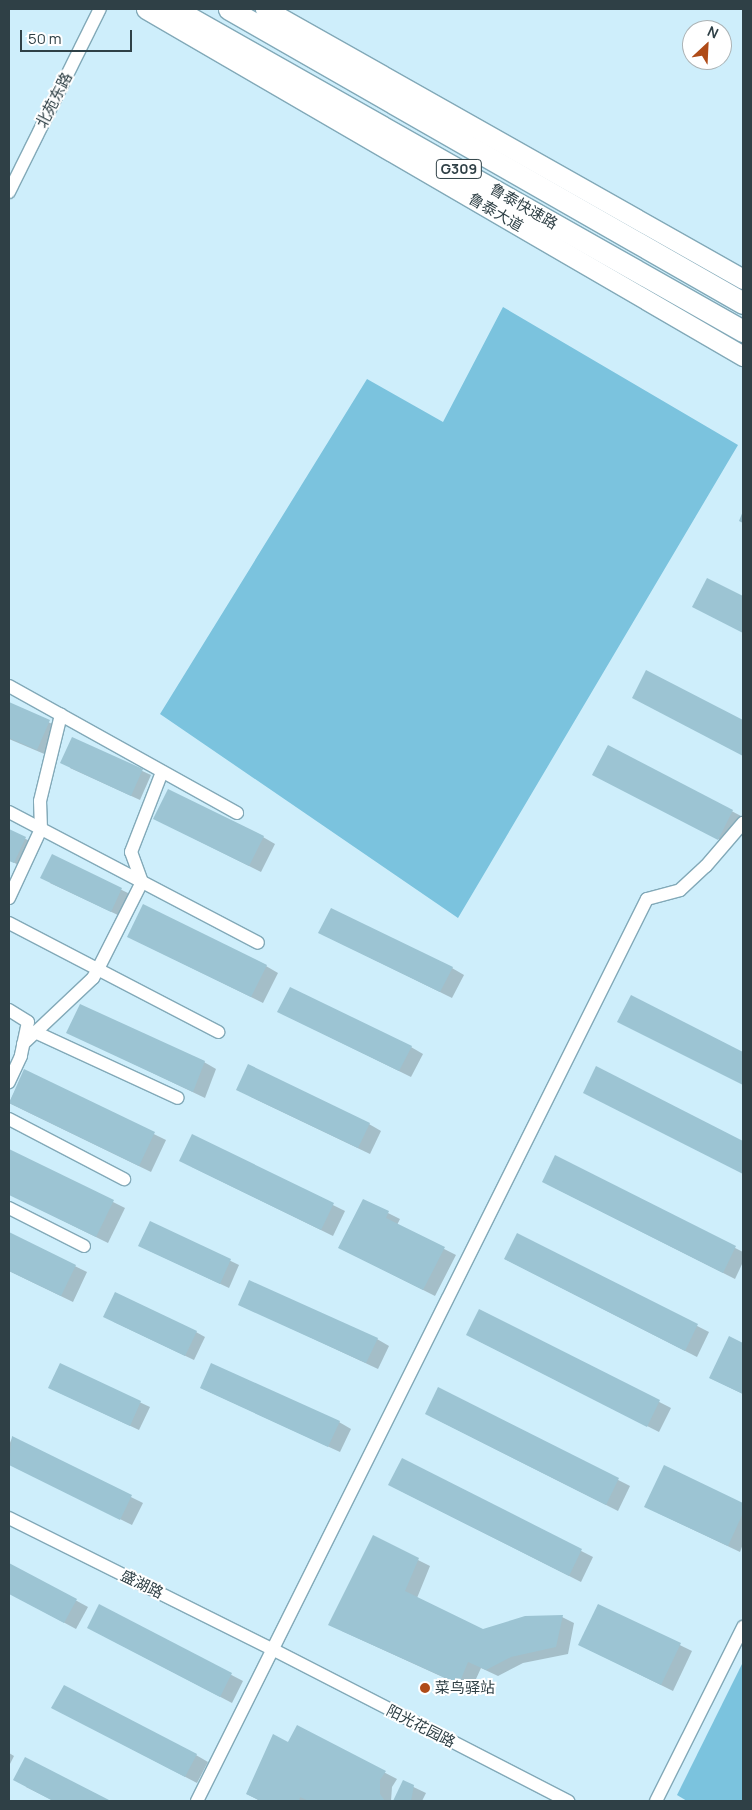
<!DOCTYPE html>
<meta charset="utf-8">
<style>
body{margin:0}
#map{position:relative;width:752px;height:1810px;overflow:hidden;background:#ceeefb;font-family:Manrope,"Noto Sans SC",sans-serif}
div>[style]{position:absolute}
.green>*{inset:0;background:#7bc3de}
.shadow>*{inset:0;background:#0003}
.building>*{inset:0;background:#9cc4d3}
.roads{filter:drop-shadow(1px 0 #82a9b8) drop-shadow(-1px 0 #82a9b8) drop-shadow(0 1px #82a9b8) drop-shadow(0 -1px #82a9b8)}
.minor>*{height:12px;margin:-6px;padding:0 6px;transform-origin:6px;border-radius:6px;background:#fff}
.secondary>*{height:19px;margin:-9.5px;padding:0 9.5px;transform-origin:9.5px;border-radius:9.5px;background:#fff}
.trunk>*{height:21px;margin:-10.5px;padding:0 10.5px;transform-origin:10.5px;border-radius:10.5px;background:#fff}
.dots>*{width:14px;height:14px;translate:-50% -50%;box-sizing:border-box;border:2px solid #fff;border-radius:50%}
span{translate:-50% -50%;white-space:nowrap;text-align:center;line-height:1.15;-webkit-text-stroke:4px #fff;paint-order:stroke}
.shield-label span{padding:1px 4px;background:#fff;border:1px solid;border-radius:4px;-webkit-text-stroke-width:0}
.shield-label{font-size:14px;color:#2f4046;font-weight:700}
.street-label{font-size:15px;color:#2f4046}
.poi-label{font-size:15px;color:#2f4046}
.left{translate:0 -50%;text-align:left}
.frame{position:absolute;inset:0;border:10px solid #2f4046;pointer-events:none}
.north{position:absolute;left:682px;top:20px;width:50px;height:50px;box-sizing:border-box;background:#fff;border:1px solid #acb3b5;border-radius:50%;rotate:25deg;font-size:14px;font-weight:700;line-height:20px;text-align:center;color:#2f4046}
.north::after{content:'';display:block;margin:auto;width:18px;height:22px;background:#af4b18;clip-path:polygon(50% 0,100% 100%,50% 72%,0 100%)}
.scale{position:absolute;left:20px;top:30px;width:112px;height:22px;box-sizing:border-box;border:2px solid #2f4046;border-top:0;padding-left:6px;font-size:15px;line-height:18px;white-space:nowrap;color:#2f4046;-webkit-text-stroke:4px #fff;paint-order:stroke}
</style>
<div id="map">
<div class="green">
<i style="clip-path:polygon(503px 307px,738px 445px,458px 918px,160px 714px,367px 379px,443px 422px)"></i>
<i style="clip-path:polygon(743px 1662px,743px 1801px,687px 1801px,677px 1795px)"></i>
</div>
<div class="shadow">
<i style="clip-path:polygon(9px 704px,61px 728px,49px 756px,9px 739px)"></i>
<i style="clip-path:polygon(73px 739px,151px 775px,140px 800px,70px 768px)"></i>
<i style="clip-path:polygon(608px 747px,743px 817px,730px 845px,606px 781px)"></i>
<i style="clip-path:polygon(155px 819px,263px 837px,275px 844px,261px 872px)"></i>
<i style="clip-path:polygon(9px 830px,37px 845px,26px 869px,9px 860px)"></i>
<i style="clip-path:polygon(52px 856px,130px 894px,120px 916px,50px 883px)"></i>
<i style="clip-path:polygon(320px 933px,452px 968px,464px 975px,452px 998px)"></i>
<i style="clip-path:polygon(141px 943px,266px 966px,278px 973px,263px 1003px)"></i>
<i style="clip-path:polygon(279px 1012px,411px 1047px,423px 1054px,411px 1077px)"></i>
<i style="clip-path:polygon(67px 1032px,204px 1062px,216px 1069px,205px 1098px)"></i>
<i style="clip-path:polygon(25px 1071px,166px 1140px,151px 1172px,9px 1103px)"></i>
<i style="clip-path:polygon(249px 1096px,369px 1124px,381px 1131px,370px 1154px)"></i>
<i style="clip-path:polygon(193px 1136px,345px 1211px,333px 1236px,192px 1167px)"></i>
<i style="clip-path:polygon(9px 1150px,125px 1208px,108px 1243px,9px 1194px)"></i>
<i style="clip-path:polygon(556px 1157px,743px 1252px,743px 1262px,735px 1279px,555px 1188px)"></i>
<i style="clip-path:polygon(388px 1213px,400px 1219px,397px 1225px,456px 1255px,435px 1296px,340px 1248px)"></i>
<i style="clip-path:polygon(150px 1222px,239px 1265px,229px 1288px,148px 1250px)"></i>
<i style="clip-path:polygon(9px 1234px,87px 1272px,73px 1302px,9px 1271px)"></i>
<i style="clip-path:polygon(518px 1235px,709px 1332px,697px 1357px,505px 1259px)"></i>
<i style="clip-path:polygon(239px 1304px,377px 1339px,389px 1346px,378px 1369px)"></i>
<i style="clip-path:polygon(480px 1310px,671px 1408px,659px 1432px,479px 1341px)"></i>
<i style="clip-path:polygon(114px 1322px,196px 1332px,205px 1337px,194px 1360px)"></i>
<i style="clip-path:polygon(729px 1338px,743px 1345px,743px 1394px,710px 1378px)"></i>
<i style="clip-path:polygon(60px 1365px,150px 1407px,139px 1430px,58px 1392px)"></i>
<i style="clip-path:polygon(201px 1388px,339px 1422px,351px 1429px,340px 1452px)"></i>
<i style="clip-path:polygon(439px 1389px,630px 1486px,618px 1511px,438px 1420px)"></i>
<i style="clip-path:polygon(12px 1438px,143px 1503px,132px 1525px,9px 1464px,9px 1445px)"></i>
<i style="clip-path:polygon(402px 1460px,593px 1557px,581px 1582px,401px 1491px)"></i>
<i style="clip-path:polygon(664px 1467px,743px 1504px,743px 1544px,740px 1552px,658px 1513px)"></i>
<i style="clip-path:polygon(418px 1560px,430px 1566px,417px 1598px,483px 1630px,562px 1617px,574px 1623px,568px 1654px,523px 1663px,498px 1676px,481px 1668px,471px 1690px,342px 1631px)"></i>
<i style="clip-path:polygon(9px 1564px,88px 1607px,76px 1629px,9px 1593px)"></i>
<i style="clip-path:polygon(598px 1605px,692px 1651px,673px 1691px,580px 1645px)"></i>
<i style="clip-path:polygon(99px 1606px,243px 1681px,232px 1703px,100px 1634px)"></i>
<i style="clip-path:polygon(65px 1714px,196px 1755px,208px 1762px,197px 1783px)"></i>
<i style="clip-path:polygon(297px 1727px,397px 1779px,392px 1787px,391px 1801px,260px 1801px,247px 1794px,288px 1743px)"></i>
<i style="clip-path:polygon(9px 1753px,14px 1756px,9px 1766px)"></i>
<i style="clip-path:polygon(25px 1759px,108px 1801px,54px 1801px,26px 1787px)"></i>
<i style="clip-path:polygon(403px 1782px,426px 1793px,422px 1801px,394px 1801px)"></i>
</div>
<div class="building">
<i style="clip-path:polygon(743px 511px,743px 523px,739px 521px)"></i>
<i style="clip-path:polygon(707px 578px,743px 596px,743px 633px,692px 607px)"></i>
<i style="clip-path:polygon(646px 670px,743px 720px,743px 756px,632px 698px)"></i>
<i style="clip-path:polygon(9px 702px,50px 720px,37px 750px,9px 738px)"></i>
<i style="clip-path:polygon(72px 737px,143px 769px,131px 796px,60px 763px)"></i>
<i style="clip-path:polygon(608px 745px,733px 810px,718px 840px,592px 775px)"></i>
<i style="clip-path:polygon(168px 789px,264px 836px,249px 866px,153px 819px)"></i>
<i style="clip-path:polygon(9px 829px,26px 837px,14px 863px,9px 861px)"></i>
<i style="clip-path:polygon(52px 854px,122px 888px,111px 912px,40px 878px)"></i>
<i style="clip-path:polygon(143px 904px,267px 965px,251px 997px,127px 937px)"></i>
<i style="clip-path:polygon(331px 908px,453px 967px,440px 992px,318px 933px)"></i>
<i style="clip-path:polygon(290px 987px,412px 1046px,399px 1071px,277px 1012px)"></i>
<i style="clip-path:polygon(631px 995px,743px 1052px,743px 1085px,617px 1022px)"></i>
<i style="clip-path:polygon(80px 1004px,205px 1061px,193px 1092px,66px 1033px)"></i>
<i style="clip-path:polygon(248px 1064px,370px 1123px,358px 1148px,236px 1090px)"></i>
<i style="clip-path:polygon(596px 1066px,743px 1141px,743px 1174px,583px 1093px)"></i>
<i style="clip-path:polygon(24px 1069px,155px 1132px,139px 1166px,9px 1103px)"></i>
<i style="clip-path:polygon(192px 1134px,334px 1203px,321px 1230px,179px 1161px)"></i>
<i style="clip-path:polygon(9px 1149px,114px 1200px,96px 1237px,9px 1195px)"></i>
<i style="clip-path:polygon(555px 1155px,736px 1246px,723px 1273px,542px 1182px)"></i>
<i style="clip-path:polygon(363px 1199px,389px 1211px,386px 1218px,445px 1247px,423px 1290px,338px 1248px)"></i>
<i style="clip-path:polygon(150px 1221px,231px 1259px,220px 1284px,138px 1246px)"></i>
<i style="clip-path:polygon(9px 1232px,76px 1265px,61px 1296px,9px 1271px)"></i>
<i style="clip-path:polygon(517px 1233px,698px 1324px,685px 1351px,504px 1259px)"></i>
<i style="clip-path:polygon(249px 1280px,378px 1338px,366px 1363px,238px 1305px)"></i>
<i style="clip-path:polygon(115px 1292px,197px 1331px,185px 1356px,103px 1317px)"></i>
<i style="clip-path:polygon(479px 1309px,660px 1400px,647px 1427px,466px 1335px)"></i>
<i style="clip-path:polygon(729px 1336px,743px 1343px,743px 1394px,709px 1378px)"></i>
<i style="clip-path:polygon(60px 1363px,141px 1401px,130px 1426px,48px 1388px)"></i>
<i style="clip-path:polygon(211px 1363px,340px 1421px,328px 1447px,200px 1388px)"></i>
<i style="clip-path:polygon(438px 1387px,619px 1478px,606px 1505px,425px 1414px)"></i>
<i style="clip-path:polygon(12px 1436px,132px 1495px,120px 1520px,9px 1465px)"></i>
<i style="clip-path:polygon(402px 1458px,582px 1549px,569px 1576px,388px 1485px)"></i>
<i style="clip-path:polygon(664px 1465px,743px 1503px,743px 1513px,728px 1546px,644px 1507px)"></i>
<i style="clip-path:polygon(373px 1535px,419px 1558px,405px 1591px,483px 1629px,525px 1616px,563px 1615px,556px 1647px,511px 1657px,486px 1670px,468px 1662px,459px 1684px,328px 1625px)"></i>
<i style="clip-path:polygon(9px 1563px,77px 1599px,64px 1623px,9px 1594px)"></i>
<i style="clip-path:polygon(99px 1604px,232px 1673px,220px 1697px,87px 1628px)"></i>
<i style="clip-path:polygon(598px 1604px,681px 1643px,661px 1685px,578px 1645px)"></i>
<i style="clip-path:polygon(64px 1685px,197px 1754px,185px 1777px,51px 1708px)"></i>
<i style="clip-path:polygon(297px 1725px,386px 1771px,380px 1780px,380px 1794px,385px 1801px,309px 1801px,300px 1797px,299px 1801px,261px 1801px,246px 1794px,273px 1734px,288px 1742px)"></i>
<i style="clip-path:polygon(25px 1757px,111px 1801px,53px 1801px,13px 1780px)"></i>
<i style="clip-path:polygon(403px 1780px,414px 1785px,411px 1801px,393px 1801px)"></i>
</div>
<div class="roads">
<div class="minor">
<i style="left:9px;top:192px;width:204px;rotate:-63.6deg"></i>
<i style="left:9px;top:686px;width:261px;rotate:29.1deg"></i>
<i style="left:9px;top:812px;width:281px;rotate:27.7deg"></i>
<i style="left:9px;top:898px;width:76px;rotate:-65.1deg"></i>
<i style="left:41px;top:829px;width:28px;rotate:-92deg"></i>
<i style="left:40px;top:801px;width:89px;rotate:-76.3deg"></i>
<i style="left:9px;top:923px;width:236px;rotate:27.5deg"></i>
<i style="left:9px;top:1010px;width:22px;rotate:32deg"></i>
<i style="left:28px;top:1022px;width:35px;rotate:102deg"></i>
<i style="left:21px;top:1056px;width:29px;rotate:115deg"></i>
<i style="left:35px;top:1032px;width:157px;rotate:24.8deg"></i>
<i style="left:23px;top:1044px;width:96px;rotate:-43.3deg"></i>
<i style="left:93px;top:978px;width:10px;rotate:-61deg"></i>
<i style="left:98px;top:969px;width:97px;rotate:-63.2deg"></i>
<i style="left:142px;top:882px;width:32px;rotate:-110deg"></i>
<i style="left:131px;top:852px;width:86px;rotate:-68.8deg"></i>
<i style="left:9px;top:1119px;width:130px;rotate:27.6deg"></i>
<i style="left:9px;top:1208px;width:84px;rotate:26.9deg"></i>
<i style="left:9px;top:1518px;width:296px;rotate:26.5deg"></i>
<i style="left:274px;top:1650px;width:331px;rotate:27.2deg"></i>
<i style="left:197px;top:1801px;width:1008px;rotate:-63.49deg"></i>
<i style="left:647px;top:899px;width:34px;rotate:-15deg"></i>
<i style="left:680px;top:890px;width:35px;rotate:-43deg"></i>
<i style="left:706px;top:866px;width:57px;rotate:-49.3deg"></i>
<i style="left:656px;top:1801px;width:195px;rotate:-63.4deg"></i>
</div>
<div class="secondary">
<i style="left:146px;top:9px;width:691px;rotate:30.17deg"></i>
<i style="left:265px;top:9px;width:549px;rotate:29.46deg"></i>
</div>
<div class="trunk">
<i style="left:174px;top:9px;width:654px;rotate:29.51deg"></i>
<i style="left:229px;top:9px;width:592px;rotate:29.77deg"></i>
</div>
</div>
<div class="dots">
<i style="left:425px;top:1688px;background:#af4b18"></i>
</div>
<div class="shield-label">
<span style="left:459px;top:169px">G309</span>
</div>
<div class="street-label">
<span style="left:54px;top:100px;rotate:-63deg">北苑东路</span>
<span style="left:524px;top:206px;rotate:30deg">鲁泰快速路</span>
<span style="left:496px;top:212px;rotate:30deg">鲁泰大道</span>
<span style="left:142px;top:1584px;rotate:26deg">盛湖路</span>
<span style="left:421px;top:1726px;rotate:27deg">阳光花园路</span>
</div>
<div class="poi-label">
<span class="left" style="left:435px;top:1688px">菜鸟驿站</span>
</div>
<div class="frame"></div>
<div class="north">N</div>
<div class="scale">50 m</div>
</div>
